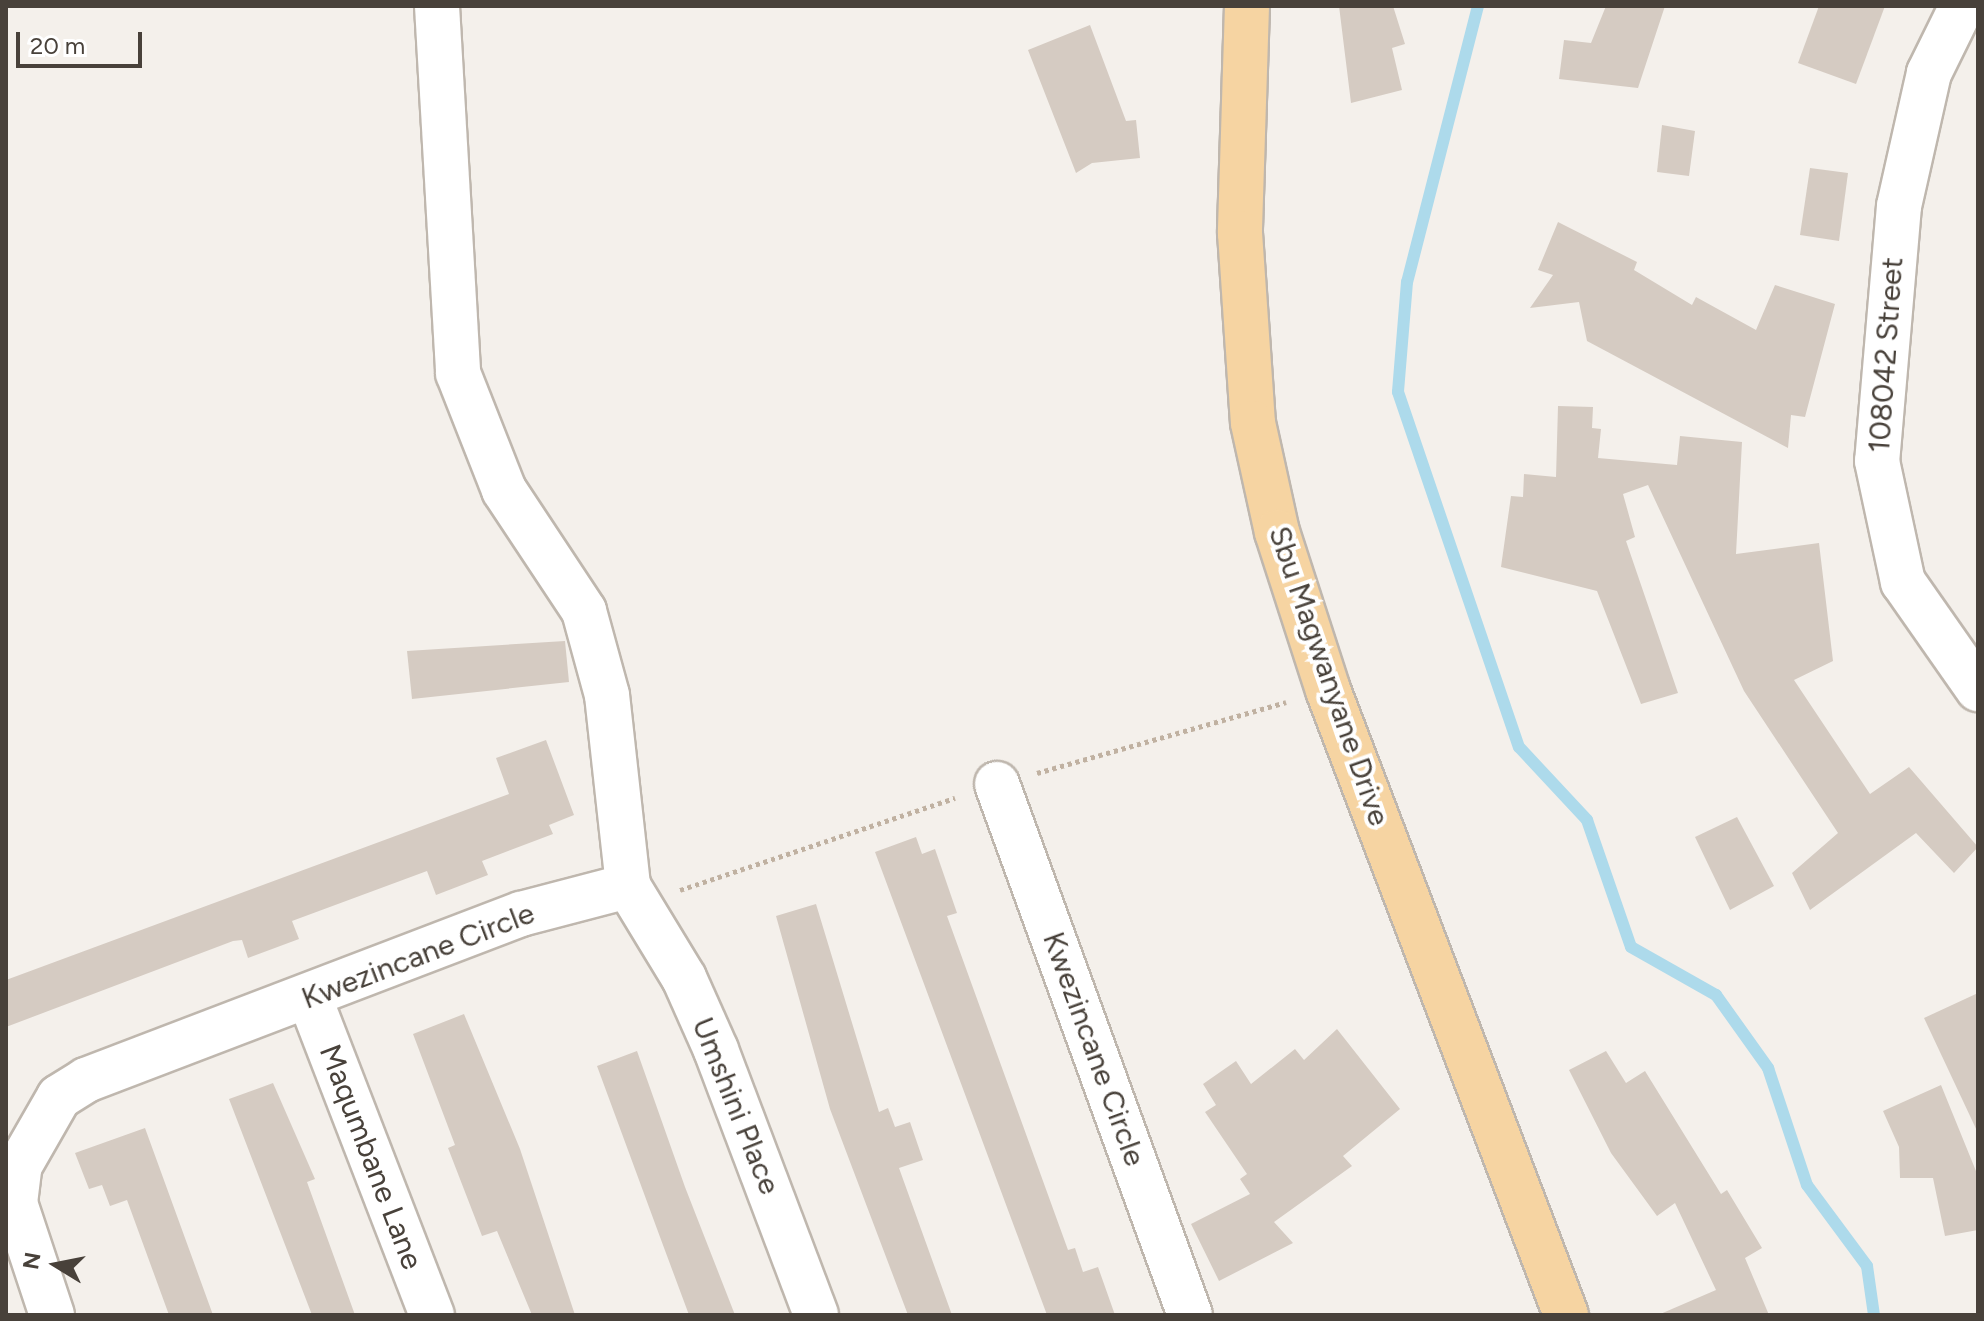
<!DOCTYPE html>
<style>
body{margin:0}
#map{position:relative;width:1984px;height:1321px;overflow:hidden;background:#f4f0eb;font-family:Figtree,sans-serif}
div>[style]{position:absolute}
.stream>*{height:12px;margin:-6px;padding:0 6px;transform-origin:6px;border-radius:6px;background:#addaeb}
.building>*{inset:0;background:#d5cbc2}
.path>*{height:5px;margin-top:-2.5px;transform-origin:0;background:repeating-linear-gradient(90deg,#c0b1a1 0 4px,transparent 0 8px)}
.roads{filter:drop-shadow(2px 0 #bfb7ae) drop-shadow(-2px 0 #bfb7ae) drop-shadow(0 2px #bfb7ae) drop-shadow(0 -2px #bfb7ae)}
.minor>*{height:44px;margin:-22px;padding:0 22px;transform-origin:22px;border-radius:22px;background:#fff}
.major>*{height:44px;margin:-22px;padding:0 22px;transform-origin:22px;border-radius:22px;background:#f6d4a2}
span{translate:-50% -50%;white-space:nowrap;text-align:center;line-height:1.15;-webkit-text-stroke:8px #fff;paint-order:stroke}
.street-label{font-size:30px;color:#48413a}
.frame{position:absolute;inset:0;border:8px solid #48413a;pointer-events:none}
.north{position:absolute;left:16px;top:1225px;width:80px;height:80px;-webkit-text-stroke:6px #fff;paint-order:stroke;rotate:280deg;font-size:22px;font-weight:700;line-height:32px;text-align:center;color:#48413a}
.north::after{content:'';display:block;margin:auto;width:28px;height:36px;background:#48413a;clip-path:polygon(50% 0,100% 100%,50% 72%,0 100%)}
.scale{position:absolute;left:16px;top:32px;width:126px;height:36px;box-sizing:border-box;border:4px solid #48413a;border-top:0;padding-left:10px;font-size:24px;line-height:28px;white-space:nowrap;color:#48413a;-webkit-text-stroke:6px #fff;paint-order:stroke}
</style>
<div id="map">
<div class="stream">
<i style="left:1478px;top:6px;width:285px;rotate:104.4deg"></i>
<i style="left:1407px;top:282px;width:110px;rotate:94.7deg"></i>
<i style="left:1398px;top:392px;width:375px;rotate:71.2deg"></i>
<i style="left:1519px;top:747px;width:100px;rotate:47deg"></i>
<i style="left:1587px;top:820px;width:134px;rotate:70.9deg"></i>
<i style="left:1631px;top:947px;width:98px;rotate:29.5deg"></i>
<i style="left:1716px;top:995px;width:90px;rotate:54.5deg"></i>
<i style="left:1768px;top:1068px;width:123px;rotate:71.6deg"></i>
<i style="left:1807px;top:1185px;width:101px;rotate:53.5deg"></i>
<i style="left:1867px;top:1266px;width:49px;rotate:81.9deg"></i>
</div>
<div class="building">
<i style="clip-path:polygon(1339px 6px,1393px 6px,1405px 44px,1392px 48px,1402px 90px,1351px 103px)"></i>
<i style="clip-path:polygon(1606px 6px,1665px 6px,1638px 88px,1559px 79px,1564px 40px,1591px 43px)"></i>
<i style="clip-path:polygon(1819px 6px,1885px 6px,1856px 84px,1798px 63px)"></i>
<i style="clip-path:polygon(1090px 25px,1126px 121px,1136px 120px,1140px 158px,1092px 163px,1076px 173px,1028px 50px)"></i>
<i style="clip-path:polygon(1662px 125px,1695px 131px,1689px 176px,1657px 172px)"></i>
<i style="clip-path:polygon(1810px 168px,1848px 173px,1839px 241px,1800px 235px)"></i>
<i style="clip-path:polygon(1558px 222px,1637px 262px,1634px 270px,1692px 305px,1696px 297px,1756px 330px,1775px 285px,1835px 304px,1805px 417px,1791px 415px,1788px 448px,1587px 341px,1579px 302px,1530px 308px,1553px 275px,1538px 270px)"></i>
<i style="clip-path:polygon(1558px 406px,1593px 407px,1592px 428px,1601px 429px,1598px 458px,1677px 465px,1680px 436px,1742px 442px,1736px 554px,1819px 543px,1833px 661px,1794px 680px,1870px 794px,1909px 767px,1978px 847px,1954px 873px,1916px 833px,1810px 910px,1792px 873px,1838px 833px,1744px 691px,1648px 485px,1623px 494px,1635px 537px,1626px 541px,1678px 693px,1641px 704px,1597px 591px,1501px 567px,1511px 496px,1523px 497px,1524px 474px,1556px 477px)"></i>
<i style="clip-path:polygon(565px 641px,569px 682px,412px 699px,407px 651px)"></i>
<i style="clip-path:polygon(546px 740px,574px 815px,549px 825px,553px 834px,482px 861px,488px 875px,436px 895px,427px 871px,292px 921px,299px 939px,248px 958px,242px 940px,233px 941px,6px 1027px,6px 980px,509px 794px,496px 758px)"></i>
<i style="clip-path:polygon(1737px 817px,1774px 886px,1730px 910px,1695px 837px)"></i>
<i style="clip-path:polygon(916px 837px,922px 854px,935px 849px,957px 913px,947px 916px,1068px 1250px,1075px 1248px,1083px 1272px,1098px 1267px,1115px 1315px,1047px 1315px,875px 852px)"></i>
<i style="clip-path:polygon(816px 904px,879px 1112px,888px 1108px,895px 1127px,910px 1122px,923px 1160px,899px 1168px,952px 1315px,908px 1315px,830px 1109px,776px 916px)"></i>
<i style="clip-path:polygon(1978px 993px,1978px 1133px,1924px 1018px)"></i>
<i style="clip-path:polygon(464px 1014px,520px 1149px,575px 1315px,532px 1315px,497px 1231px,482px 1236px,448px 1148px,455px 1145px,413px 1034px)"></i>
<i style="clip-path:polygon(1337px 1029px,1400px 1109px,1343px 1156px,1352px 1166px,1274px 1222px,1293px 1243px,1219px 1281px,1191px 1224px,1250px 1194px,1240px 1179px,1247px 1174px,1205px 1112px,1216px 1105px,1203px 1084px,1236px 1061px,1251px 1084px,1295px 1049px,1304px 1060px)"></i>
<i style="clip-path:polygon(637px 1051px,685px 1187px,735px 1315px,689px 1315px,660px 1237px,597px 1066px)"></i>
<i style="clip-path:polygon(1606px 1051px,1626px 1083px,1645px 1071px,1721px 1194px,1727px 1190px,1762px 1248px,1745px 1258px,1769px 1315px,1658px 1315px,1716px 1290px,1675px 1203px,1657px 1216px,1611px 1153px,1569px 1070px)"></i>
<i style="clip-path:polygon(273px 1083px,315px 1179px,307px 1182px,355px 1315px,312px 1315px,229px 1099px)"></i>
<i style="clip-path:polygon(1941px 1085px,1978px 1176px,1978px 1230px,1945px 1236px,1933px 1178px,1900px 1178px,1899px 1147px,1883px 1111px)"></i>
<i style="clip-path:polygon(145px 1128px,213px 1315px,169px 1315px,127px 1200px,110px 1206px,102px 1185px,89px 1189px,75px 1153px)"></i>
</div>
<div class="path">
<i style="left:1037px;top:773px;width:259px;rotate:-15.9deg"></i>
<i style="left:680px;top:890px;width:290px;rotate:-18.5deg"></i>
</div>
<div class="roads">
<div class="minor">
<i style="left:437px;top:6px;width:368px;rotate:86.7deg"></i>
<i style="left:458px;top:373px;width:126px;rotate:68.5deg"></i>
<i style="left:504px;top:490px;width:145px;rotate:56.5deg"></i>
<i style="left:584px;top:611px;width:87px;rotate:74.7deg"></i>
<i style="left:607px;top:695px;width:192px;rotate:83.7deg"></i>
<i style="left:628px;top:886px;width:108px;rotate:58.7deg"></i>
<i style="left:684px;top:978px;width:79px;rotate:66deg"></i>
<i style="left:716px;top:1050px;width:283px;rotate:69.3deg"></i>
<i style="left:1962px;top:6px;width:75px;rotate:116.2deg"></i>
<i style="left:1929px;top:73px;width:136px;rotate:102.7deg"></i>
<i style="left:1899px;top:206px;width:256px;rotate:94.9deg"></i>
<i style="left:1877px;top:461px;width:124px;rotate:77.9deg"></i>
<i style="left:1903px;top:582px;width:131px;rotate:55deg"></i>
<i style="left:997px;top:784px;width:565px;rotate:70.03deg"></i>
<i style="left:310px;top:999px;width:339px;rotate:68.9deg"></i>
<i style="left:52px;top:1315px;width:118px;rotate:-108.3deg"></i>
<i style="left:15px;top:1203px;width:38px;rotate:-83deg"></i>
<i style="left:20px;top:1165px;width:78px;rotate:-60.2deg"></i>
<i style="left:59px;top:1097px;width:32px;rotate:-32deg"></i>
<i style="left:86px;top:1080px;width:466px;rotate:-20.9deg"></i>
<i style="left:521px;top:914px;width:111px;rotate:-14.7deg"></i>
</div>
<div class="major">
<i style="left:1247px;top:6px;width:227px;rotate:91.8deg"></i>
<i style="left:1240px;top:233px;width:190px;rotate:86.1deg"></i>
<i style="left:1253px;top:423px;width:112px;rotate:77.6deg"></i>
<i style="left:1277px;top:532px;width:166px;rotate:72.1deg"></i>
<i style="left:1328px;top:690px;width:669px;rotate:69.15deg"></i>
</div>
</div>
<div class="street-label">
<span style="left:1886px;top:355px;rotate:-86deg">108042 Street</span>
<span style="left:1329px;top:676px;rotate:71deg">Sbu Magwanyane Drive</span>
<span style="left:418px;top:956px;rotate:-21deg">Kwezincane Circle</span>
<span style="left:1094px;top:1049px;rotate:70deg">Kwezincane Circle</span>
<span style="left:736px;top:1106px;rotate:68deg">Umshini Place</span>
<span style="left:371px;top:1157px;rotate:69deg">Maqumbane Lane</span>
</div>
<div class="frame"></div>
<div class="north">N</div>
<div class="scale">20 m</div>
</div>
